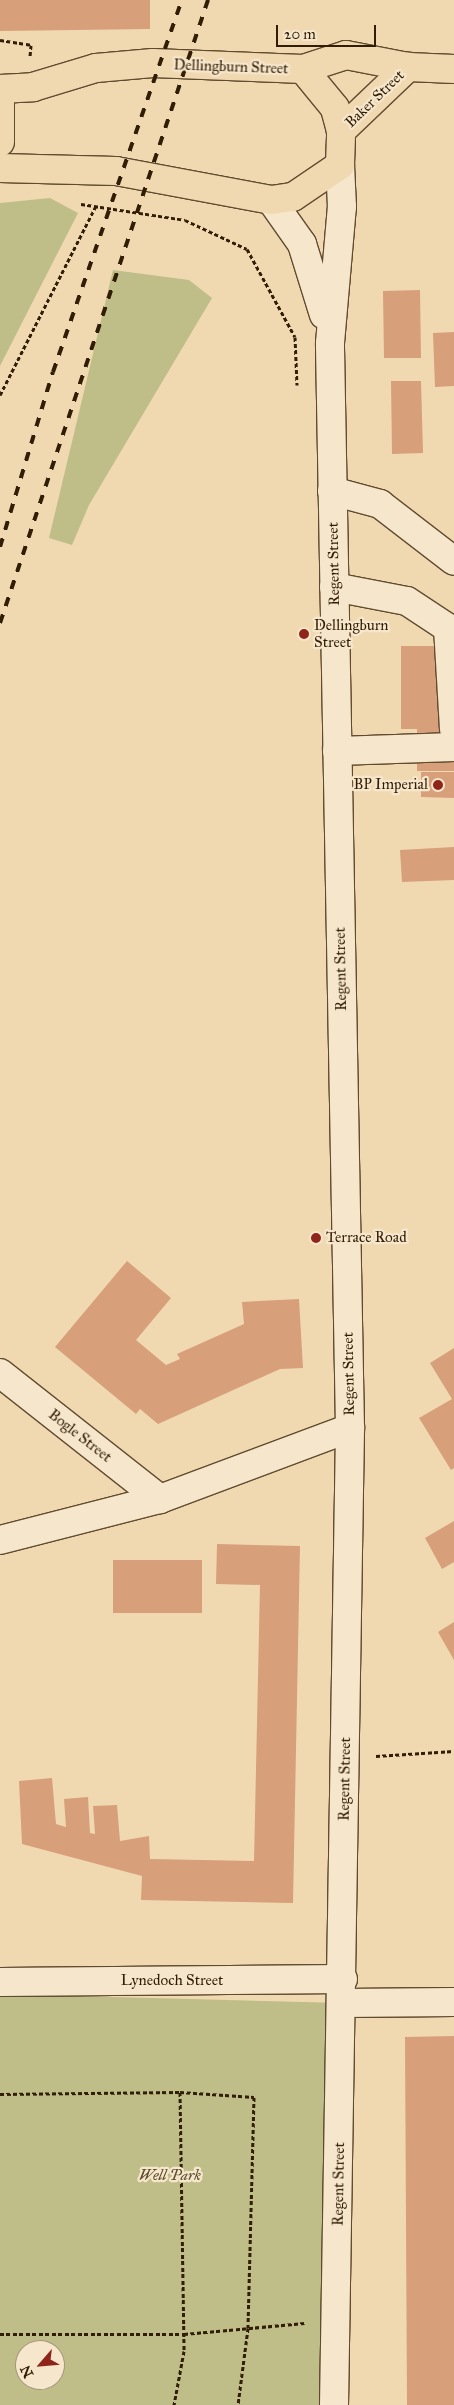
<!DOCTYPE html>
<style>
body{margin:0}
#map{position:relative;width:454px;height:2405px;overflow:hidden;background:#f0d9b1;font-family:"IM FELL Great Primer",serif}
div>[style]{position:absolute}
.green>*{inset:0;background:#bfbe88}
.building>*{inset:0;background:#d79f7a}
.path>*{height:3px;margin-top:-1.5px;transform-origin:0;background:repeating-linear-gradient(90deg,#311c04 0 4px,transparent 0 6.5px)}
.roads{filter:drop-shadow(1px 0 #614b2f) drop-shadow(-1px 0 #614b2f) drop-shadow(0 1px #614b2f) drop-shadow(0 -1px #614b2f)}
.minor>*{height:28px;margin:-14px;padding:0 14px;transform-origin:14px;border-radius:14px;background:#f5e6cc}
.major>*{height:28px;margin:-14px;padding:0 14px;transform-origin:14px;border-radius:14px;background:#f0d9b1}
.rail>*{height:4px;margin-top:-2px;transform-origin:0;background:repeating-linear-gradient(90deg,#311c04 0 9px,transparent 0 18px)}
.dots>*{width:14px;height:14px;translate:-50% -50%;box-sizing:border-box;border:2px solid #f5e6cc;border-radius:50%}
span{translate:-50% -50%;white-space:nowrap;text-align:center;line-height:1.15;-webkit-text-stroke:4.5px #f5e6cc;paint-order:stroke}
.street-label{font-size:15px;color:#311c04}
.poi-label{font-size:15px;color:#311c04}
.left{translate:0 -50%;text-align:left}
.right{translate:-100% -50%;text-align:right}
.park-label{font-size:15px;color:#5c4d2c;font-style:italic}
.north{position:absolute;left:15px;top:2340px;width:50px;height:50px;box-sizing:border-box;background:#f5e6cc;border:1px solid #a7957c;border-radius:50%;rotate:243deg;font-size:14px;font-weight:700;line-height:20px;text-align:center;color:#311c04}
.north::after{content:'';display:block;margin:auto;width:18px;height:22px;background:#8f2418;clip-path:polygon(50% 0,100% 100%,50% 72%,0 100%)}
.scale{position:absolute;left:276px;top:25px;width:100px;height:22px;box-sizing:border-box;border:2px solid #311c04;border-top:0;padding-left:6px;font-size:15px;line-height:18px;white-space:nowrap;color:#311c04;-webkit-text-stroke:4px #f5e6cc;paint-order:stroke}
</style>
<div id="map">
<div class="green">
<i style="clip-path:polygon(50px 198px,78px 213px,0 366px,0 203px)"></i>
<i style="clip-path:polygon(113px 270px,189px 280px,212px 298px,89px 505px,72px 545px,49px 538px)"></i>
<i style="clip-path:polygon(evenodd,0 1994px,343px 2003px,335px 2405px,0 2405px,0 1994px,25px 2350px,55px 2350px,55px 2380px,25px 2380px,25px 2350px)"></i>
</div>
<div class="building">
<i style="clip-path:polygon(0 0,150px 0,150px 29px,0 31px)"></i>
<i style="clip-path:polygon(420px 290px,421px 358px,384px 358px,383px 291px)"></i>
<i style="clip-path:polygon(454px 332px,454px 386px,435px 387px,433px 333px)"></i>
<i style="clip-path:polygon(391px 381px,421px 381px,423px 453px,392px 454px)"></i>
<i style="clip-path:polygon(401px 646px,454px 646px,454px 771px,417px 771px,417px 729px,401px 729px)"></i>
<i style="clip-path:polygon(421px 772px,454px 772px,454px 798px,421px 797px)"></i>
<i style="clip-path:polygon(454px 847px,454px 880px,402px 882px,400px 850px)"></i>
<i style="clip-path:polygon(127px 1261px,171px 1298px,136px 1340px,166px 1365px,180px 1359px,177px 1354px,244px 1324px,242px 1302px,299px 1299px,303px 1368px,280px 1369px,158px 1424px,140px 1409px,136px 1414px,55px 1347px)"></i>
<i style="clip-path:polygon(454px 1348px,454px 1468px,451px 1470px,419px 1418px,452px 1399px,430px 1363px)"></i>
<i style="clip-path:polygon(454px 1521px,454px 1562px,442px 1569px,425px 1538px)"></i>
<i style="clip-path:polygon(217px 1544px,300px 1546px,293px 1903px,141px 1900px,142px 1876px,22px 1844px,19px 1781px,52px 1778px,56px 1824px,66px 1827px,64px 1799px,88px 1797px,90px 1833px,95px 1834px,93px 1806px,117px 1805px,120px 1841px,149px 1836px,150px 1859px,254px 1861px,260px 1585px,216px 1584px)"></i>
<i style="clip-path:polygon(113px 1560px,202px 1560px,202px 1613px,113px 1613px)"></i>
<i style="clip-path:polygon(454px 1622px,454px 1660px,438px 1632px)"></i>
<i style="clip-path:polygon(454px 2036px,454px 2405px,407px 2405px,405px 2037px)"></i>
</div>
<div class="path">
<i style="left:0;top:40px;width:31px;rotate:9deg"></i>
<i style="left:31px;top:45px;width:11px;rotate:95deg"></i>
<i style="left:81px;top:204px;width:105px;rotate:8.7deg"></i>
<i style="left:185px;top:220px;width:68px;rotate:25.1deg"></i>
<i style="left:247px;top:249px;width:100px;rotate:61.4deg"></i>
<i style="left:295px;top:337px;width:48px;rotate:87.6deg"></i>
<i style="left:0;top:395px;width:212px;rotate:-63.1deg"></i>
<i style="left:376px;top:1756px;width:78px;rotate:-3.7deg"></i>
<i style="left:180px;top:2092px;width:74px;rotate:3.9deg"></i>
<i style="left:254px;top:2097px;width:231px;rotate:91.5deg"></i>
<i style="left:248px;top:2328px;width:78px;rotate:97.4deg"></i>
<i style="left:0;top:2094px;width:180px;rotate:-0.6deg"></i>
<i style="left:180px;top:2092px;width:259px;rotate:89.1deg"></i>
<i style="left:184px;top:2351px;width:55px;rotate:100.5deg"></i>
<i style="left:0;top:2334px;width:184px"></i>
<i style="left:184px;top:2334px;width:121px;rotate:-5.2deg"></i>
</div>
<div class="roads">
<div class="minor">
<i style="left:271px;top:200px;width:54px;rotate:54.8deg"></i>
<i style="left:302px;top:244px;width:74px;rotate:72.8deg"></i>
<i style="left:332px;top:491px;width:50px;rotate:15.2deg"></i>
<i style="left:380px;top:504px;width:93px;rotate:37.6deg"></i>
<i style="left:334px;top:587px;width:74px;rotate:10.9deg"></i>
<i style="left:407px;top:601px;width:49px;rotate:33.4deg"></i>
<i style="left:448px;top:628px;width:101px;rotate:86.6deg"></i>
<i style="left:337px;top:751px;width:117px;rotate:-2deg"></i>
<i style="left:0;top:1373px;width:204px;rotate:38.2deg"></i>
<i style="left:0;top:1540px;width:165px;rotate:-14.4deg"></i>
<i style="left:160px;top:1499px;width:203px;rotate:-20.5deg"></i>
<i style="left:0;top:1982px;width:343px;rotate:-0.5deg"></i>
<i style="left:343px;top:2003px;width:111px;rotate:-0.5deg"></i>
<i style="left:334px;top:2405px;width:977px;rotate:-89.06deg"></i>
<i style="left:350px;top:1428px;width:1085px;rotate:-91.06deg"></i>
<i style="left:330px;top:343px;width:137px;rotate:-85deg"></i>
<i style="left:342px;top:207px;width:42px;rotate:-92.7deg"></i>
</div>
<div class="major">
<i style="left:0;top:89px;width:33px;rotate:-3deg"></i>
<i style="left:33px;top:87px;width:66px;rotate:-16.8deg"></i>
<i style="left:96px;top:68px;width:57px;rotate:-5deg"></i>
<i style="left:153px;top:63px;width:150px;rotate:2.3deg"></i>
<i style="left:303px;top:69px;width:45px;rotate:-18deg"></i>
<i style="left:346px;top:55px;width:63px;rotate:11deg"></i>
<i style="left:408px;top:67px;width:46px;rotate:2.5deg"></i>
<i style="left:0;top:100px;width:42px;rotate:90deg"></i>
<i style="left:341px;top:131px;width:93px;rotate:-43.7deg"></i>
<i style="left:0;top:168px;width:116px;rotate:1.5deg"></i>
<i style="left:116px;top:171px;width:158px;rotate:10.6deg"></i>
<i style="left:271px;top:200px;width:22px;rotate:-8deg"></i>
<i style="left:293px;top:197px;width:57px;rotate:-34.2deg"></i>
<i style="left:340px;top:165px;width:34px;rotate:-88deg"></i>
<i style="left:341px;top:131px;width:24px;rotate:-105deg"></i>
<i style="left:335px;top:108px;width:50px;rotate:-129.4deg"></i>
</div>
</div>
<div class="rail">
<i style="left:0;top:547px;width:183px;rotate:-73.2deg"></i>
<i style="left:53px;top:372px;width:394px;rotate:-70.9deg"></i>
<i style="left:0;top:623px;width:657px;rotate:-71.54deg"></i>
</div>
<div class="dots">
<i style="left:304px;top:634px;background:#8f2418"></i>
<i style="left:438px;top:785px;background:#8f2418"></i>
<i style="left:316px;top:1238px;background:#8f2418"></i>
</div>
<div class="street-label">
<span style="left:231px;top:67px;rotate:2deg">Dellingburn Street</span>
<span style="left:375px;top:99px;rotate:-44deg">Baker Street</span>
<span style="left:334px;top:564px;rotate:-91deg">Regent Street</span>
<span style="left:341px;top:969px;rotate:-91deg">Regent Street</span>
<span style="left:349px;top:1374px;rotate:-91deg">Regent Street</span>
<span style="left:80px;top:1436px;rotate:38deg">Bogle Street</span>
<span style="left:345px;top:1779px;rotate:-89deg">Regent Street</span>
<span style="left:172px;top:1981px">Lynedoch Street</span>
<span style="left:339px;top:2184px;rotate:-89deg">Regent Street</span>
</div>
<div class="poi-label">
<span class="left" style="left:314px;top:634px">Dellingburn<br>Street</span>
<span class="right" style="left:428px;top:785px">BP Imperial</span>
<span class="left" style="left:326px;top:1238px">Terrace Road</span>
</div>
<div class="park-label">
<span style="left:170px;top:2176px">Well Park</span>
</div>
<div class="north">N</div>
<div class="scale">20 m</div>
</div>
